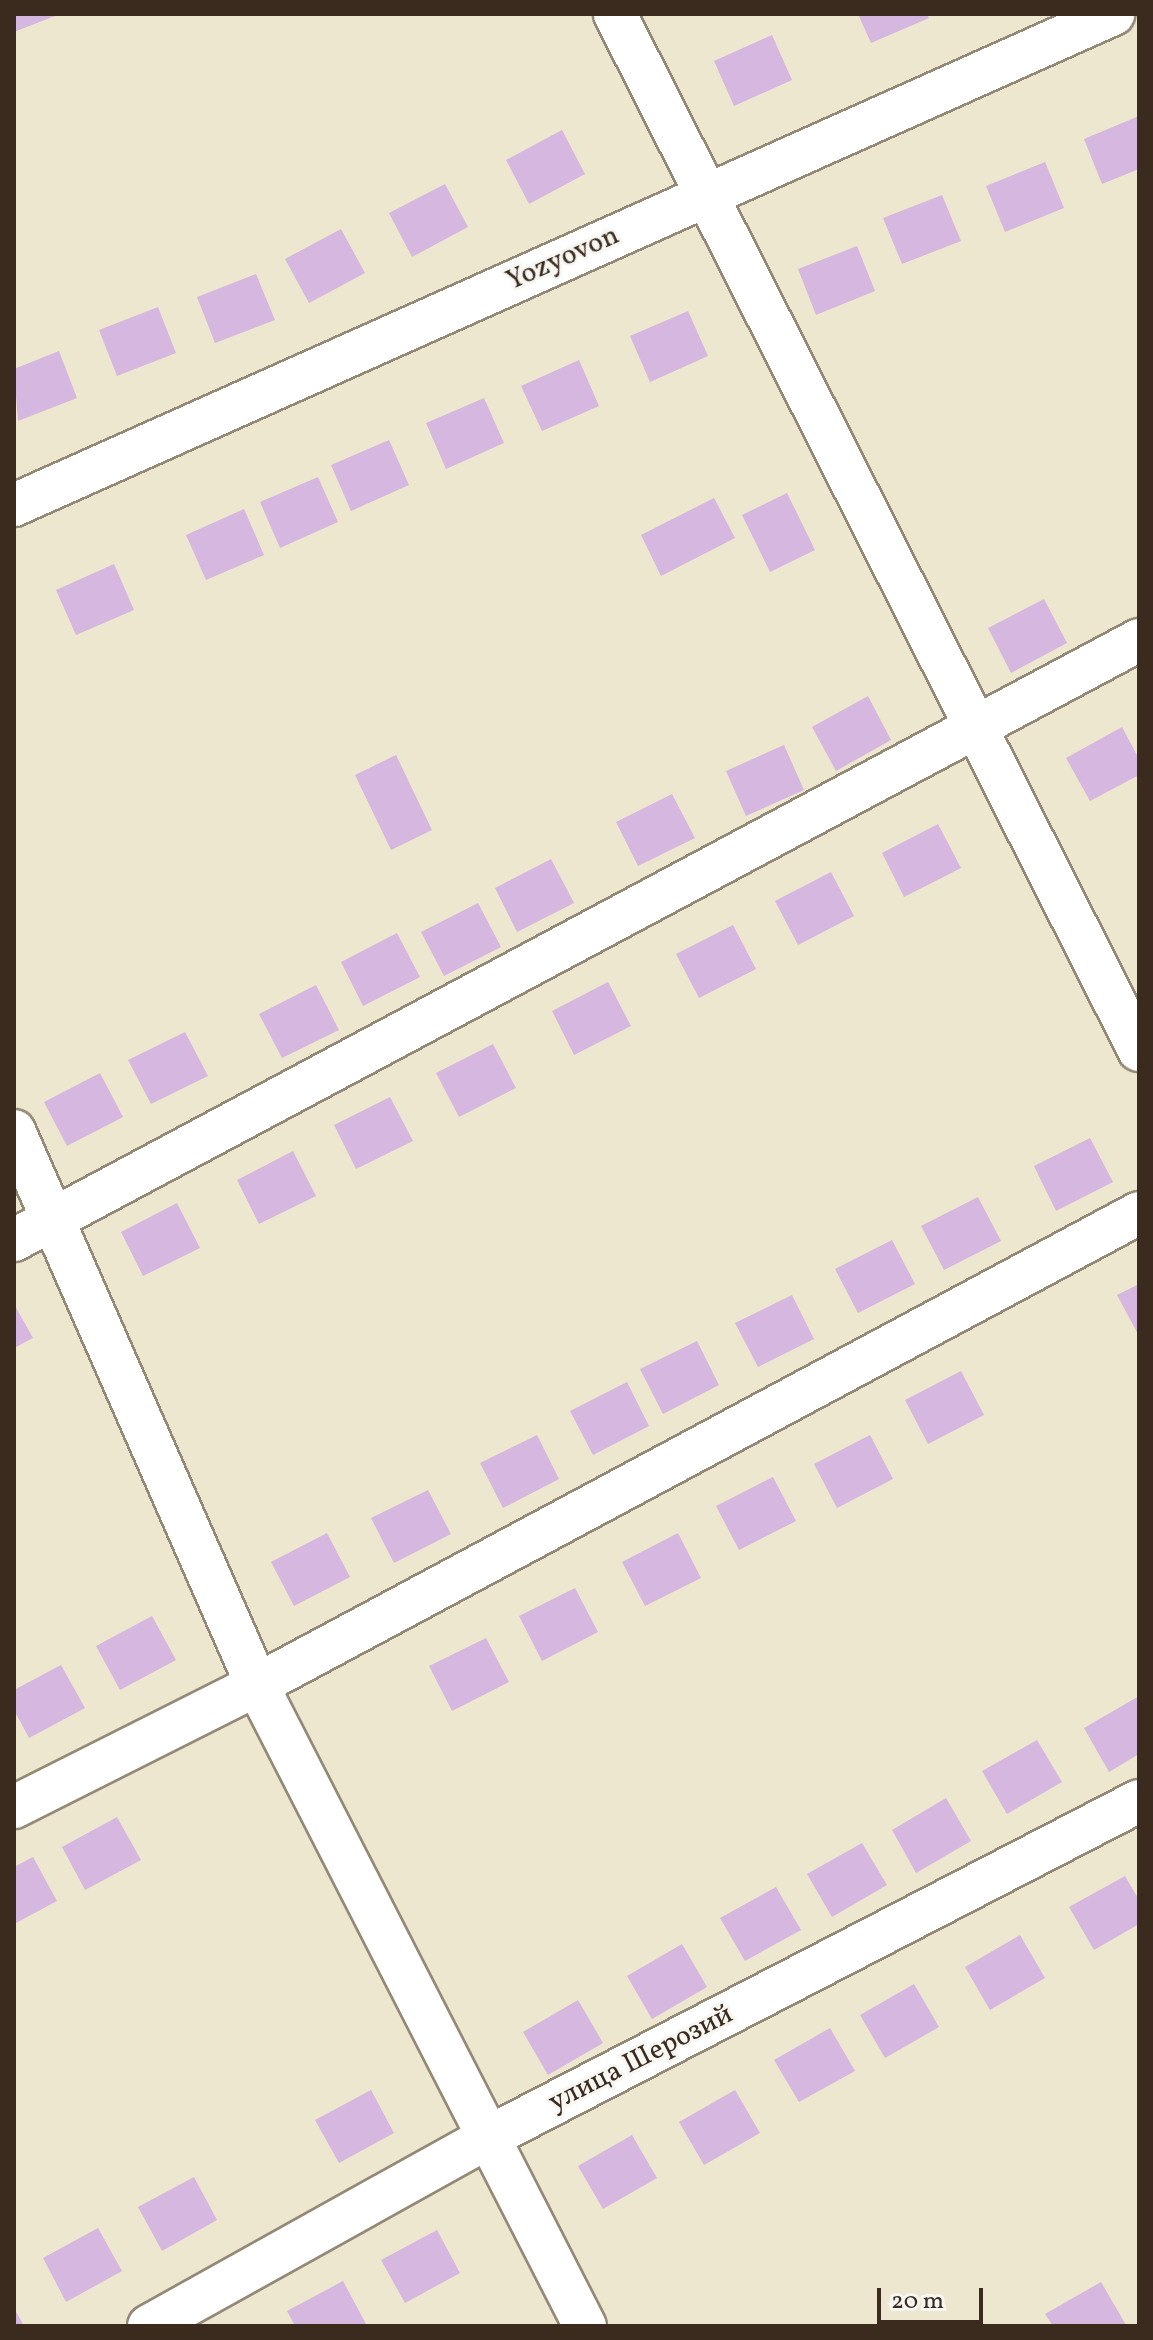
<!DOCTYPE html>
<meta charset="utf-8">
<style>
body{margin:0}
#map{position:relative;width:1153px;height:2340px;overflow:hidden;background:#ece7ce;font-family:Vollkorn,serif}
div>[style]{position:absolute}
.building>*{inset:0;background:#d6b7df}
.roads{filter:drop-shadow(2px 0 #948876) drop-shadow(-2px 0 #948876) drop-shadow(0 2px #948876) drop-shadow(0 -2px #948876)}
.minor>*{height:42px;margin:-21px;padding:0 21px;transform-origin:21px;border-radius:21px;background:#fff}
span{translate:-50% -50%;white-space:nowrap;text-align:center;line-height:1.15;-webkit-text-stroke:6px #f6f6f2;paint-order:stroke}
.street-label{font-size:28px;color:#3b2a1e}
.frame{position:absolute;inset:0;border:16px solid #3b2a1e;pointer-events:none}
.scale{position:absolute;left:877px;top:2288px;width:106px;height:36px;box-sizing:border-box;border:4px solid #3b2a1e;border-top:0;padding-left:10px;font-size:24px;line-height:28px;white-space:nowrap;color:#3b2a1e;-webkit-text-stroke:6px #f6f6f2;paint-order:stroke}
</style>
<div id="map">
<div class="building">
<i style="clip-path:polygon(14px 14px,60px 14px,14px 32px)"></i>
<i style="clip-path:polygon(858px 14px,927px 14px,929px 18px,871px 43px)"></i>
<i style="clip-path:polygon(772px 35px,792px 80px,734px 106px,714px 61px)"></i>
<i style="clip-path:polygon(1139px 116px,1139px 169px,1102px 184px,1084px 139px)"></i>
<i style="clip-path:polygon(562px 130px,585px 174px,529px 204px,506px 160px)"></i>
<i style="clip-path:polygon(1045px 162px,1064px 208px,1005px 232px,986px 186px)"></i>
<i style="clip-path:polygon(445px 184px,468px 227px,412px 257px,389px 213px)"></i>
<i style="clip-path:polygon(942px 195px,961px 241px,902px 264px,883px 218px)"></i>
<i style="clip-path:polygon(341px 229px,365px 273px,309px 303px,285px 259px)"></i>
<i style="clip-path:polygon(857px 246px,875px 291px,816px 315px,798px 269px)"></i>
<i style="clip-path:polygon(256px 274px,275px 320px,215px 343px,197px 297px)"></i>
<i style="clip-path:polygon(158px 307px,176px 353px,117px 376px,99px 330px)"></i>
<i style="clip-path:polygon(688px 311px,708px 356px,650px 382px,630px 336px)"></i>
<i style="clip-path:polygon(59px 351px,77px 398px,18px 421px,14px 369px)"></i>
<i style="clip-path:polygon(579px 360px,599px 406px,542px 431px,521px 386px)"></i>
<i style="clip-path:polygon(484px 398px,504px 443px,446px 469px,426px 423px)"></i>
<i style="clip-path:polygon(389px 440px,409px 485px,351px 511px,331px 465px)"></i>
<i style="clip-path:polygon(318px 477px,338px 522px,280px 548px,260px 502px)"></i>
<i style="clip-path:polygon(787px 493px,815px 550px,770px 572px,742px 515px)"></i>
<i style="clip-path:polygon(714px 498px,735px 538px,661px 576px,641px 535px)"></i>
<i style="clip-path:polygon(244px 509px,264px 555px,206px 580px,186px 535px)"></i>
<i style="clip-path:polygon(114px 564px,134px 610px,76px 635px,56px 590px)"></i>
<i style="clip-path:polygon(1044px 599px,1067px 643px,1011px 673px,988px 628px)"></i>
<i style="clip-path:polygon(868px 696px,891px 740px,836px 771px,812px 727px)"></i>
<i style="clip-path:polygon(1122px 727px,1139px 759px,1139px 775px,1090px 801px,1066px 758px)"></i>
<i style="clip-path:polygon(784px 745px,804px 790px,746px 816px,726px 771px)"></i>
<i style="clip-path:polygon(396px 755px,432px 830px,391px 850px,355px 775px)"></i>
<i style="clip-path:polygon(672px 794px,695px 838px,638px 866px,616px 822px)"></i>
<i style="clip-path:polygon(938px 824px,961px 868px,904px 897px,882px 853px)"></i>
<i style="clip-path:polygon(551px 859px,574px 903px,517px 932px,495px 888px)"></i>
<i style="clip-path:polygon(831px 872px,854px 916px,798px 945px,775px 901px)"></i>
<i style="clip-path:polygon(478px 903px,501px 947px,444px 976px,421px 932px)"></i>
<i style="clip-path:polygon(733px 925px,756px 969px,699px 998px,676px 954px)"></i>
<i style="clip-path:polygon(397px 933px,420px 977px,363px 1006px,341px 962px)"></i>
<i style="clip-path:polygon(608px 982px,631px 1026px,574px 1055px,552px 1011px)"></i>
<i style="clip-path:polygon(316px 985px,339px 1030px,282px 1058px,259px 1014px)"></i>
<i style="clip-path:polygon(185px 1032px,208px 1076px,151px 1104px,128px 1060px)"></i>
<i style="clip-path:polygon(493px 1044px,516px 1088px,459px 1117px,436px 1073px)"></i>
<i style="clip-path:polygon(100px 1073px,123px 1117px,67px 1146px,44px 1102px)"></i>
<i style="clip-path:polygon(390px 1097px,413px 1141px,356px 1169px,334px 1125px)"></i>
<i style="clip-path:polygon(1090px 1138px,1113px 1182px,1056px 1211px,1034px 1166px)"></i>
<i style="clip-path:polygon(293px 1151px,316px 1196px,259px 1224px,237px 1180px)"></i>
<i style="clip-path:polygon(978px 1197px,1001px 1241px,944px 1270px,921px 1226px)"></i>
<i style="clip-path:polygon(177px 1203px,200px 1248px,143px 1276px,121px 1232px)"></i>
<i style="clip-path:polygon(892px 1240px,915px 1284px,858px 1313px,835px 1269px)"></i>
<i style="clip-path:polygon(1139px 1284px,1139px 1336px,1117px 1295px)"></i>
<i style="clip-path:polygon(792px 1295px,814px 1339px,758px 1367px,735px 1323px)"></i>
<i style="clip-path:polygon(14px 1304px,33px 1338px,14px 1348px)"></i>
<i style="clip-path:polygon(697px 1341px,719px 1385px,663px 1414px,640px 1369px)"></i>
<i style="clip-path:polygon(961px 1371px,984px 1415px,928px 1444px,905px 1400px)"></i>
<i style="clip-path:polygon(627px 1382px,649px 1426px,593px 1455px,570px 1411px)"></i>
<i style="clip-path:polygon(537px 1435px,559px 1479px,503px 1508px,480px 1463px)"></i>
<i style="clip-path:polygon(870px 1435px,893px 1479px,837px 1508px,814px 1464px)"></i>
<i style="clip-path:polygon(773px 1477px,796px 1521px,739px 1550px,716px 1506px)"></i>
<i style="clip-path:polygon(428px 1490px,451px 1534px,394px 1563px,371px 1518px)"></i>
<i style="clip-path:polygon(327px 1533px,350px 1577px,294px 1606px,271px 1562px)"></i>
<i style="clip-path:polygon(678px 1533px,701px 1578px,645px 1606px,622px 1562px)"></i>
<i style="clip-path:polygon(575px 1588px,598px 1632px,542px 1661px,519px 1616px)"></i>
<i style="clip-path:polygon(152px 1616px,176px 1660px,120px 1690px,96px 1646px)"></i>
<i style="clip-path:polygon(486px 1638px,509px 1682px,452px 1711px,429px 1666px)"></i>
<i style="clip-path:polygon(61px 1665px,85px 1708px,29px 1738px,14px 1710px,14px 1690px)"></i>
<i style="clip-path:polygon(1139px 1696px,1139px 1754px,1109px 1772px,1084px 1728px)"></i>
<i style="clip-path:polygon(1037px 1740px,1062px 1782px,1007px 1814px,982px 1771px)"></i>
<i style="clip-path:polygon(946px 1798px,971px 1841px,916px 1873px,892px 1830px)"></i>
<i style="clip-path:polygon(117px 1817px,141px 1860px,85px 1890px,62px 1847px)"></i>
<i style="clip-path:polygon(862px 1843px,887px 1885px,832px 1917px,807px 1874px)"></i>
<i style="clip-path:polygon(33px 1857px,57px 1901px,14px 1924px,14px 1867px)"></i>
<i style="clip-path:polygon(1125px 1876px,1139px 1900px,1139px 1924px,1094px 1950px,1069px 1907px)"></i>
<i style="clip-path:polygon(776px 1887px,801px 1930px,745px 1961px,720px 1918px)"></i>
<i style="clip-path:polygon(1020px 1935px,1045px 1978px,990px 2010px,965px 1967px)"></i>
<i style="clip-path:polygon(682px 1944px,707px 1987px,652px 2019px,627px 1976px)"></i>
<i style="clip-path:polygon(914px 1984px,939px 2027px,885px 2058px,860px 2015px)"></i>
<i style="clip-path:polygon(578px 2000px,603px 2043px,548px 2075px,523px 2032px)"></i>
<i style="clip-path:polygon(830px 2028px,855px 2071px,799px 2102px,774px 2060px)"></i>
<i style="clip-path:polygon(371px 2090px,394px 2133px,339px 2163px,315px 2120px)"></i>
<i style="clip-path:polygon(735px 2090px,760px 2133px,704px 2165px,679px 2122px)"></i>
<i style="clip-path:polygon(632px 2135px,657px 2178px,603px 2209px,578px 2166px)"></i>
<i style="clip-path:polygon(194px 2177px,217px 2220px,162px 2251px,138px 2207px)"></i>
<i style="clip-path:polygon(98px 2228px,122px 2271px,66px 2302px,43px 2258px)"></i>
<i style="clip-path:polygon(437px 2230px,460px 2273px,405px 2303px,381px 2260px)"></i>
<i style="clip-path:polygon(343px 2281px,366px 2324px,295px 2326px,287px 2311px)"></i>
<i style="clip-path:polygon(1101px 2282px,1126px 2325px,1053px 2326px,1045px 2314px)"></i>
<i style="clip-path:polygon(14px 2308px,24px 2326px,14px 2326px)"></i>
</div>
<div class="roads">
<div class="minor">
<i style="left:615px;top:14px;width:1161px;rotate:63.17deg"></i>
<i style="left:14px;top:505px;width:1204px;rotate:-24.07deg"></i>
<i style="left:14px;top:1131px;width:605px;rotate:66.32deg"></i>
<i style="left:257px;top:1685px;width:720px;rotate:62.9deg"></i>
<i style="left:14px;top:1240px;width:1275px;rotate:-28.07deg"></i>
<i style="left:14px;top:1807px;width:272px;rotate:-26.7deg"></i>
<i style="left:257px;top:1685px;width:1000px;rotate:-28.15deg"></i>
<i style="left:149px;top:2326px;width:385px;rotate:-29.1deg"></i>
<i style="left:485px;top:2139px;width:736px;rotate:-27.33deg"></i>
</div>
</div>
<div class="street-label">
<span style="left:563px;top:259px;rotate:-24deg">Yozyovon</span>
<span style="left:641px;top:2059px;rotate:-27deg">улица Шерозий</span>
</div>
<div class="frame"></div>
<div class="scale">20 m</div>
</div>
